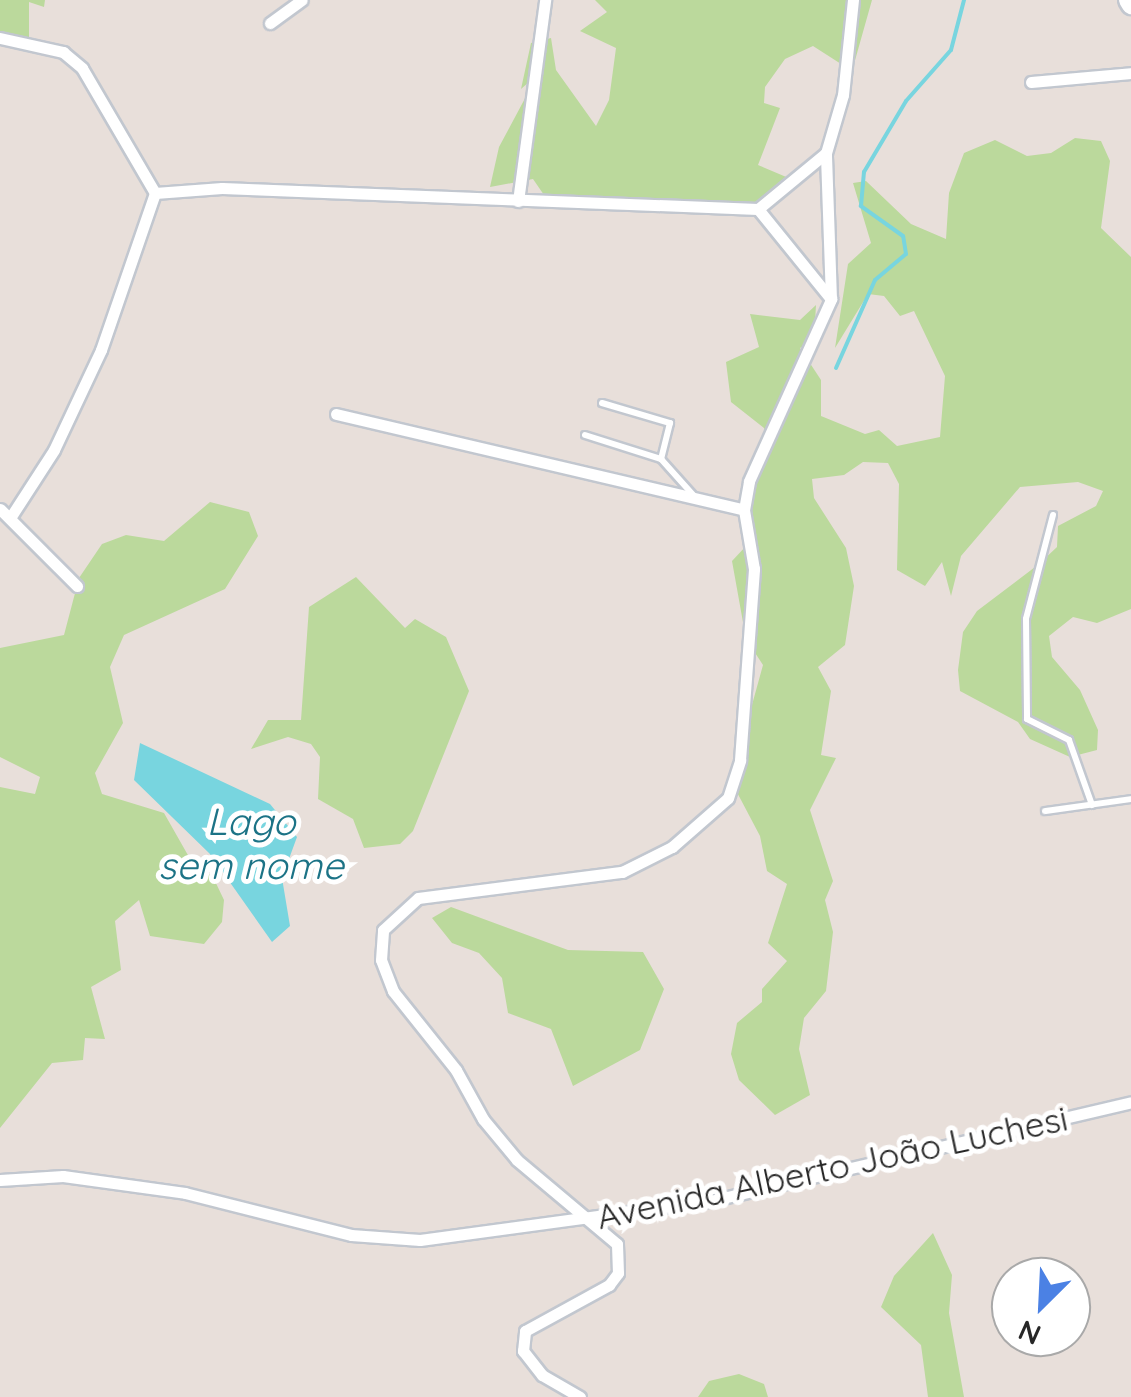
<!DOCTYPE html>
<meta charset="utf-8">
<style>
body{margin:0}
#map{position:relative;width:1131px;height:1397px;overflow:hidden;background:#e8dfda;font-family:Quicksand,sans-serif}
div>[style]{position:absolute}
.green>*{inset:0;background:#bbd99c}
.water>*{inset:0;background:#78d5df}
.stream>*{height:4px;margin:-2px;padding:0 2px;transform-origin:2px;border-radius:2px;background:#78d5df}
.roads{filter:drop-shadow(2px 0 #c2c7cf) drop-shadow(-2px 0 #c2c7cf) drop-shadow(0 2px #c2c7cf) drop-shadow(0 -2px #c2c7cf)}
.lane>*{height:6px;margin:-3px;padding:0 3px;transform-origin:3px;border-radius:3px;background:#fff}
.street>*{height:11px;margin:-5.5px;padding:0 5.5px;transform-origin:5.5px;border-radius:5.5px;background:#fff}
.secondary>*{height:18px;margin:-9px;padding:0 9px;transform-origin:9px;border-radius:9px;background:#fff}
span{translate:-50% -50%;white-space:nowrap;text-align:center;line-height:1.15;-webkit-text-stroke:10px #fff;paint-order:stroke}
.street-label{font-size:35px;color:#272727}
.water-label{font-size:38px;color:#1c7386;font-style:italic}
.north{position:absolute;left:991px;top:1257px;width:100px;height:100px;box-sizing:border-box;background:#fff;border:2px solid #a9a9a9;border-radius:50%;rotate:204deg;font-size:28px;font-weight:700;line-height:40px;text-align:center;color:#272727}
.north::after{content:'';display:block;margin:auto;width:35px;height:45px;background:#4b81e4;clip-path:polygon(50% 0,100% 100%,50% 72%,0 100%)}
</style>
<div id="map">
<div class="green">
<i style="clip-path:polygon(0 0,45px 0,44px 7px,29px 2px,29px 41px,0 35px)"></i>
<i style="clip-path:polygon(595px 0,872px 0,852px 71px,813px 46px,785px 59px,765px 87px,764px 103px,780px 108px,758px 165px,791px 179px,772px 199px,739px 209px,568px 204px,544px 195px,533px 179px,490px 187px,499px 147px,538px 74px,521px 89px,531px 43px,551px 38px,556px 70px,596px 126px,609px 100px,616px 48px,580px 31px,607px 12px)"></i>
<i style="clip-path:polygon(1075px 138px,1101px 141px,1110px 161px,1101px 228px,1131px 257px,1131px 609px,1097px 623px,1073px 617px,1049px 636px,1052px 657px,1080px 690px,1098px 730px,1097px 750px,1070px 757px,1030px 739px,1018px 722px,960px 691px,958px 670px,963px 632px,977px 611px,1039px 564px,1057px 547px,1058px 526px,1096px 506px,1103px 491px,1078px 482px,1020px 487px,961px 556px,951px 596px,942px 562px,925px 586px,897px 570px,899px 484px,888px 463px,863px 462px,844px 475px,812px 479px,814px 498px,846px 548px,854px 586px,845px 645px,818px 667px,831px 691px,821px 755px,836px 758px,810px 810px,833px 881px,825px 900px,833px 932px,826px 991px,804px 1018px,799px 1049px,810px 1095px,775px 1115px,739px 1080px,731px 1054px,737px 1023px,762px 1002px,762px 989px,787px 961px,768px 943px,787px 884px,767px 871px,760px 836px,731px 781px,763px 665px,746px 639px,732px 561px,747px 545px,741px 491px,764px 467px,770px 446px,764px 428px,731px 402px,726px 362px,759px 347px,750px 314px,800px 320px,816px 305px,814px 340px,800px 348px,821px 380px,821px 416px,865px 434px,879px 430px,897px 446px,940px 437px,945px 376px,914px 311px,900px 316px,884px 296px,868px 294px,835px 348px,848px 264px,871px 243px,853px 183px,866px 181px,911px 224px,946px 239px,949px 193px,964px 153px,995px 140px,1027px 156px,1051px 153px)"></i>
<i style="clip-path:polygon(210px 502px,249px 512px,258px 536px,225px 589px,124px 635px,110px 667px,123px 723px,95px 773px,102px 794px,164px 813px,189px 857px,213px 877px,224px 900px,222px 922px,204px 944px,150px 936px,139px 900px,115px 921px,121px 970px,91px 987px,105px 1039px,85px 1038px,83px 1060px,52px 1063px,0 1128px,0 787px,35px 794px,40px 777px,0 757px,0 648px,64px 635px,79px 578px,102px 544px,126px 535px,164px 541px)"></i>
<i style="clip-path:polygon(356px 577px,405px 628px,415px 619px,446px 637px,469px 691px,413px 831px,400px 844px,364px 848px,353px 819px,318px 799px,320px 757px,311px 744px,288px 737px,251px 749px,268px 720px,301px 720px,309px 607px)"></i>
<i style="clip-path:polygon(451px 907px,568px 950px,643px 952px,664px 989px,640px 1050px,573px 1086px,551px 1029px,508px 1013px,502px 978px,479px 953px,452px 943px,432px 918px)"></i>
<i style="clip-path:polygon(933px 1233px,952px 1275px,949px 1313px,964px 1397px,928px 1397px,921px 1345px,881px 1307px,894px 1276px)"></i>
<i style="clip-path:polygon(739px 1374px,764px 1384px,768px 1397px,698px 1397px,709px 1381px)"></i>
</div>
<div class="water">
<i style="clip-path:polygon(140px 743px,270px 804px,297px 837px,282px 878px,290px 926px,272px 942px,210px 854px,134px 780px)"></i>
</div>
<div class="stream">
<i style="left:836px;top:368px;width:96px;rotate:-66.1deg"></i>
<i style="left:875px;top:280px;width:40px;rotate:-40deg"></i>
<i style="left:906px;top:254px;width:18px;rotate:-99deg"></i>
<i style="left:903px;top:236px;width:52px;rotate:-144.5deg"></i>
<i style="left:861px;top:206px;width:34px;rotate:-85deg"></i>
<i style="left:864px;top:172px;width:82px;rotate:-59.4deg"></i>
<i style="left:906px;top:101px;width:68px;rotate:-48.6deg"></i>
<i style="left:951px;top:50px;width:52px;rotate:-75.4deg"></i>
</div>
<div class="roads">
<div class="lane">
<i style="left:602px;top:403px;width:71px;rotate:16.4deg"></i>
<i style="left:670px;top:423px;width:37px;rotate:104deg"></i>
<i style="left:585px;top:435px;width:80px;rotate:17.5deg"></i>
<i style="left:661px;top:459px;width:51px;rotate:48.2deg"></i>
<i style="left:1053px;top:515px;width:107px;rotate:104.6deg"></i>
<i style="left:1026px;top:619px;width:100px;rotate:89.4deg"></i>
<i style="left:1027px;top:719px;width:47px;rotate:26.6deg"></i>
<i style="left:1069px;top:740px;width:69px;rotate:70.5deg"></i>
<i style="left:1045px;top:811px;width:87px;rotate:-7.9deg"></i>
</div>
<div class="street">
<i style="left:270px;top:23px;width:39px;rotate:-36deg"></i>
<i style="left:0;top:38px;width:65px;rotate:12.5deg"></i>
<i style="left:63px;top:52px;width:25px;rotate:40deg"></i>
<i style="left:82px;top:68px;width:145px;rotate:59.7deg"></i>
<i style="left:155px;top:193px;width:166px;rotate:109deg"></i>
<i style="left:101px;top:350px;width:110px;rotate:115.2deg"></i>
<i style="left:54px;top:450px;width:81px;rotate:122.9deg"></i>
<i style="left:1031px;top:82px;width:100px;rotate:-5.1deg"></i>
<i style="left:155px;top:193px;width:67px;rotate:-4.3deg"></i>
<i style="left:222px;top:188px;width:536px;rotate:2.24deg"></i>
<i style="left:758px;top:209px;width:88px;rotate:-39.5deg"></i>
<i style="left:518px;top:201px;width:203px;rotate:-82.3deg"></i>
<i style="left:758px;top:209px;width:116px;rotate:51deg"></i>
<i style="left:336px;top:414px;width:419px;rotate:13.2deg"></i>
<i style="left:0;top:509px;width:109px;rotate:45deg"></i>
<i style="left:0;top:1180px;width:63px;rotate:-3.6deg"></i>
<i style="left:63px;top:1176px;width:123px;rotate:7.9deg"></i>
<i style="left:185px;top:1193px;width:171px;rotate:14.2deg"></i>
<i style="left:351px;top:1235px;width:69px;rotate:4.1deg"></i>
<i style="left:420px;top:1240px;width:293px;rotate:-7.7deg"></i>
<i style="left:710px;top:1201px;width:432px;rotate:-13.2deg"></i>
<i style="left:580px;top:1397px;width:44px;rotate:-149.9deg"></i>
<i style="left:542px;top:1375px;width:31px;rotate:-128deg"></i>
<i style="left:523px;top:1351px;width:20px;rotate:-84deg"></i>
<i style="left:525px;top:1331px;width:96px;rotate:-28.7deg"></i>
<i style="left:609px;top:1285px;width:15px;rotate:-53deg"></i>
<i style="left:618px;top:1273px;width:29px;rotate:-92deg"></i>
<i style="left:617px;top:1244px;width:131px;rotate:-140deg"></i>
<i style="left:517px;top:1160px;width:53px;rotate:-129.7deg"></i>
<i style="left:483px;top:1119px;width:56px;rotate:-118.9deg"></i>
<i style="left:456px;top:1070px;width:101px;rotate:-128.6deg"></i>
<i style="left:393px;top:991px;width:33px;rotate:-111deg"></i>
<i style="left:381px;top:960px;width:30px;rotate:-86deg"></i>
<i style="left:383px;top:930px;width:47px;rotate:-42.4deg"></i>
<i style="left:418px;top:898px;width:206px;rotate:-7.3deg"></i>
<i style="left:622px;top:872px;width:56px;rotate:-26.6deg"></i>
<i style="left:672px;top:847px;width:74px;rotate:-41.2deg"></i>
<i style="left:728px;top:798px;width:40px;rotate:-72deg"></i>
<i style="left:740px;top:760px;width:192px;rotate:-85.8deg"></i>
<i style="left:754px;top:569px;width:60px;rotate:-99.6deg"></i>
<i style="left:744px;top:510px;width:29px;rotate:-80deg"></i>
<i style="left:749px;top:481px;width:200px;rotate:-65.7deg"></i>
<i style="left:831px;top:299px;width:146px;rotate:-92deg"></i>
<i style="left:826px;top:153px;width:60px;rotate:-73.7deg"></i>
<i style="left:843px;top:95px;width:96px;rotate:-84deg"></i>
</div>
<div class="secondary">
<i style="left:1128px;top:0;width:6px;rotate:59deg"></i>
</div>
</div>
<div class="street-label">
<span style="left:832px;top:1167px;rotate:-12deg">Avenida Alberto João Luchesi</span>
</div>
<div class="water-label">
<span style="left:251px;top:844px">Lago<br>sem nome</span>
</div>
<div class="north">N</div>
</div>
